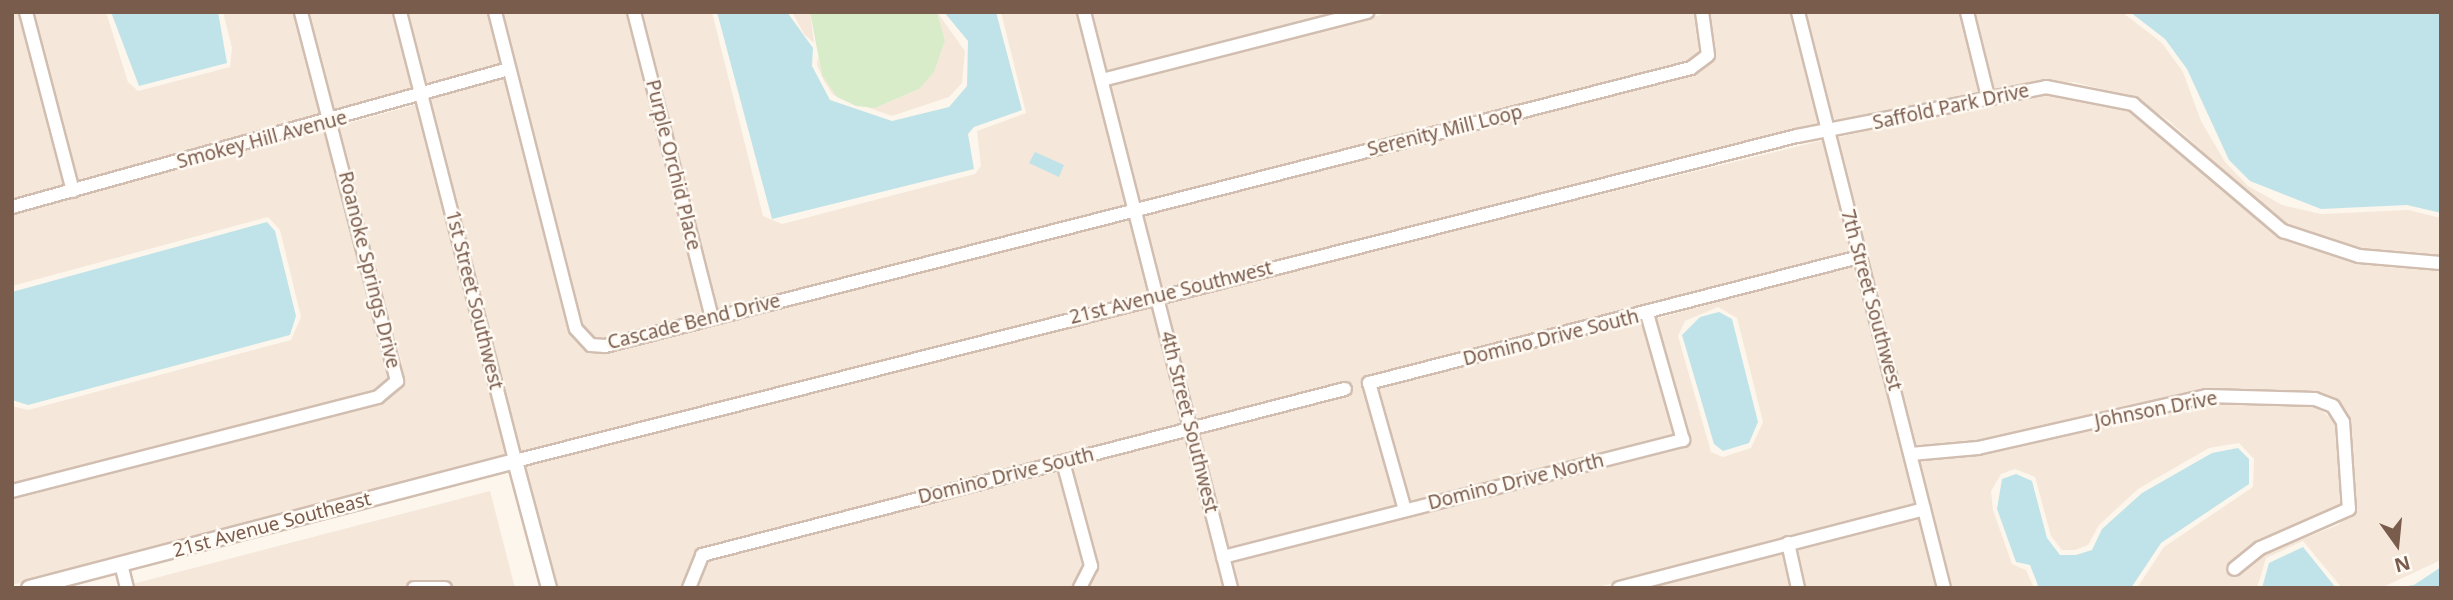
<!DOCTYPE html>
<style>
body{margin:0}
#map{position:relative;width:2453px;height:600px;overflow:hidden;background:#fdf6ec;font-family:"Noto Sans",sans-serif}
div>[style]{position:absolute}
.residential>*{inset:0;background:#f5e8da}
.green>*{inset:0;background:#d8ecc9}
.water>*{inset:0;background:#bfe3e8}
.roads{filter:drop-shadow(2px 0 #d1beb0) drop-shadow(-2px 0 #d1beb0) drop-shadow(0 2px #d1beb0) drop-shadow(0 -2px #d1beb0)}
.minor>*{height:12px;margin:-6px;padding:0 6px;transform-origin:6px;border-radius:6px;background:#fff}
.tertiary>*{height:14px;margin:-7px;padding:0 7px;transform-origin:7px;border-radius:7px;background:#fff}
span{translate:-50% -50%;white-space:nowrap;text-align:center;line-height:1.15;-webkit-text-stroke:5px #fffaf3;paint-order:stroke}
.street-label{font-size:19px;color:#7a5c4d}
.frame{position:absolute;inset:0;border:14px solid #7a5c4d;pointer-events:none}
.north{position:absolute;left:2362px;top:509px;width:70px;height:70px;-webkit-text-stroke:5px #fffaf3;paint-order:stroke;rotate:165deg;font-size:19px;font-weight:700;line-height:28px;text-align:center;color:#7a5c4d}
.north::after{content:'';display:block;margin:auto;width:24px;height:32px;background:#7a5c4d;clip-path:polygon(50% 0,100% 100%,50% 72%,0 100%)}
</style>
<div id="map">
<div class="residential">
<i style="clip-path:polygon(12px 12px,20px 12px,66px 186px,12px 200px)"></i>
<i style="clip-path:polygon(32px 12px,106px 12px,128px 82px,138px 91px,230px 67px,232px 48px,223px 12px,296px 12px,323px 116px,77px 184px)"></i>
<i style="clip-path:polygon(307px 12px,394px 12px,414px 92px,334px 113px)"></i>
<i style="clip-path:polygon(405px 12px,489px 12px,502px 64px,424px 85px)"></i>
<i style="clip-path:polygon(501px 12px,629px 12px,705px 313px,604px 339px,592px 339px,582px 327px)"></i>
<i style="clip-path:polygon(640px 12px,712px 12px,763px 216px,782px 224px,975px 174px,981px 166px,977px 131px,1026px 113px,1001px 12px,1078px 12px,1128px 205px,716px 311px)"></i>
<i style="clip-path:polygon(792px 12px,810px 12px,814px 43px,804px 34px)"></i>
<i style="clip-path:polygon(937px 12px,965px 51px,962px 83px,949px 97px,892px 116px,833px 95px,824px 81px,817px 65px,818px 57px,822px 75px,875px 108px,919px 89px,945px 40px)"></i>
<i style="clip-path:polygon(1090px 12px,1342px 12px,1105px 73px)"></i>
<i style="clip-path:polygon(1392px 12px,1696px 12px,1702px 52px,1688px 62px,1139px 202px,1109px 85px)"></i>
<i style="clip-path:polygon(1708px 12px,1792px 12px,1821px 127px,1161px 289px,1142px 215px,1692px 75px,1713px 57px)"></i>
<i style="clip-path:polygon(1803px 12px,1961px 12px,1981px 92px,1832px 126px)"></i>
<i style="clip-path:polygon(1972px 12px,2122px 12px,2162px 43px,2183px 72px,2201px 121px,2225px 162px,2248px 186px,2282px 205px,2321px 214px,2408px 210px,2441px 218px,2441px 256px,2360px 250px,2285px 226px,2168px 120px,2134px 98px,2074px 82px,1992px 90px)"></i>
<i style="clip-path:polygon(506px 76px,571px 330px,591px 351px,1131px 217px,1150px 292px,519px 453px,428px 99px)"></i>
<i style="clip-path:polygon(2074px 94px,2131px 110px,2281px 237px,2359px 263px,2441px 269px,2441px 560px,2381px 588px,2342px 588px,2303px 541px,2266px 558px,2257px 588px,2137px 588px,2164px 547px,2253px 487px,2254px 459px,2239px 443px,2209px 448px,2138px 489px,2099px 525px,2088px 545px,2075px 550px,2062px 550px,2051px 536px,2035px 477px,2015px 469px,2001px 474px,1991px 491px,1993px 510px,2012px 564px,2026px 570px,2034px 588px,1950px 588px,1918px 460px,1979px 454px,2208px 402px,2314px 405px,2338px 424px,2343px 505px,2256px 543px,2226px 567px,2233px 577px,2263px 554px,2338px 525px,2354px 510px,2349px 422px,2335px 401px,2315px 393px,2206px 390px,1977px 442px,1915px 447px,1835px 138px,2015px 97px)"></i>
<i style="clip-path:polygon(418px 104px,508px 456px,12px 585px,12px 498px,395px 395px,402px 364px,338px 126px)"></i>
<i style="clip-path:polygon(327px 129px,391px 379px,375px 391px,12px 485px,12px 406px,28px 410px,291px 340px,301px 317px,280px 230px,268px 217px,12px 286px,12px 213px)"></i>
<i style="clip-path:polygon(1824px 140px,1852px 252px,1362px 378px,1398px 506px,1227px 549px,1197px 435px,1352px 393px,1348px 381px,1193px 422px,1164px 301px)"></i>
<i style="clip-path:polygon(evenodd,1856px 264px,1917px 504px,1594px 588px,1237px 588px,1230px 561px,1684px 446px,1688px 438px,1655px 319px,1856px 264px,1718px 307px,1737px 318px,1763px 422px,1751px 448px,1723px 457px,1711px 452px,1678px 336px,1685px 321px,1718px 307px)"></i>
<i style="clip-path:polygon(1153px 304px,1182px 425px,701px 548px,684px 588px,555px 588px,523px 466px)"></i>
<i style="clip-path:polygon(1644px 321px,1676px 435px,1408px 503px,1376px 388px)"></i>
<i style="clip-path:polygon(1186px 437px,1225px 588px,1086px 588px,1096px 569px,1070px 466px)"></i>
<i style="clip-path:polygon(1060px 469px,1085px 565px,1074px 587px,695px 588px,706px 560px)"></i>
<i style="clip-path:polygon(490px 491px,515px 588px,117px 588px)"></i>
<i style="clip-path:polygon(1920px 517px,1938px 588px,1804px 588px,1795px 548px)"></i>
<i style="clip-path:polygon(1784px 551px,1793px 588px,1644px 588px)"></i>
</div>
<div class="green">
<i style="clip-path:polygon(810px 12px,937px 12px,945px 40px,934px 72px,919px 89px,875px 108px,856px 106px,837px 97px,822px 75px)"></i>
</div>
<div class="water">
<i style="clip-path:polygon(111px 12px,218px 12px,227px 63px,139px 86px)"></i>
<i style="clip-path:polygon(717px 12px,787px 12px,813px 48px,812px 66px,830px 100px,892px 121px,949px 107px,967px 86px,968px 41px,944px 12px,996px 12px,1022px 110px,974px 127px,968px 134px,974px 169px,772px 219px)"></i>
<i style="clip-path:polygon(2130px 12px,2441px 12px,2441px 213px,2407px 205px,2321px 209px,2250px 181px,2229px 160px,2187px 69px,2165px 39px)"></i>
<i style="clip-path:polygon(1035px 152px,1064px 165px,1059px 177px,1029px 163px)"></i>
<i style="clip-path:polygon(267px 222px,275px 231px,296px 316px,290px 335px,28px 405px,12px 400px,12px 292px)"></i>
<i style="clip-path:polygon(1719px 312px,1732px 319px,1758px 422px,1749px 443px,1723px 451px,1714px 444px,1682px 335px,1700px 317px)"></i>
<i style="clip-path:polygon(2238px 448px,2249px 459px,2249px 484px,2161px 543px,2131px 588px,2039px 588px,2030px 565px,2016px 562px,1997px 509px,2002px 479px,2016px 474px,2032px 481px,2047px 538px,2060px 555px,2076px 555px,2092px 550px,2102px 529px,2142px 493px,2212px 453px)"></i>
<i style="clip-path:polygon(2303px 547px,2336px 588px,2262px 588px,2269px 563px)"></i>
<i style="clip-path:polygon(2441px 567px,2441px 588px,2395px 588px,2414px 585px)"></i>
</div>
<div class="roads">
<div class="minor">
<i style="left:26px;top:12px;width:185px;rotate:75.3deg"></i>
<i style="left:400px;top:12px;width:463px;rotate:75.6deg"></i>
<i style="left:515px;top:461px;width:1323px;rotate:-14.23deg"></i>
<i style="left:1797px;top:136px;width:254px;rotate:-11.1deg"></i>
<i style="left:2046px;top:87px;width:89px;rotate:11.1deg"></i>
<i style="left:2133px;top:104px;width:197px;rotate:40.3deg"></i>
<i style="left:2283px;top:231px;width:80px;rotate:18.2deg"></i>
<i style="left:2359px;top:256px;width:82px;rotate:4.9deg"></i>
<i style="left:495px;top:12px;width:327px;rotate:75.7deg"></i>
<i style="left:576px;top:329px;width:22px;rotate:47deg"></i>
<i style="left:591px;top:345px;width:14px;rotate:4deg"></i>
<i style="left:605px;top:346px;width:1121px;rotate:-14.36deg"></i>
<i style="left:1691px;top:68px;width:21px;rotate:-37deg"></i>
<i style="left:1708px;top:55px;width:43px;rotate:-97.9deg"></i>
<i style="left:634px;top:12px;width:316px;rotate:75.7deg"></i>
<i style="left:1084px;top:12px;width:594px;rotate:75.68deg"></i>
<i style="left:1798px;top:12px;width:594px;rotate:75.78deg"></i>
<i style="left:1967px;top:12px;width:88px;rotate:76.1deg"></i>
<i style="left:1102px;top:80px;width:274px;rotate:-14.4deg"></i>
<i style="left:12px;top:207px;width:516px;rotate:-15.52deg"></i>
<i style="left:1911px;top:454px;width:67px;rotate:-5.1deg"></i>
<i style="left:1978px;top:448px;width:235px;rotate:-12.8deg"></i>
<i style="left:2207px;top:396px;width:108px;rotate:1.6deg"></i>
<i style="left:2315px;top:399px;width:19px;rotate:21deg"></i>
<i style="left:2333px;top:406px;width:19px;rotate:58deg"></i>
<i style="left:2343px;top:422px;width:87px;rotate:86.1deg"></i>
<i style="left:2349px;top:509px;width:97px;rotate:156.3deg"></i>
<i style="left:2260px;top:548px;width:33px;rotate:141deg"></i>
<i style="left:1063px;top:462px;width:108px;rotate:74.9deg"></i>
<i style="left:1091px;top:566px;width:25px;rotate:117deg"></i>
<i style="left:12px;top:491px;width:378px;rotate:-14.4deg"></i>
<i style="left:378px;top:397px;width:25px;rotate:-40deg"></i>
<i style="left:397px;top:381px;width:381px;rotate:-104.6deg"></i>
<i style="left:1405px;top:510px;width:132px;rotate:-105.8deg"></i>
<i style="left:1369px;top:383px;width:506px;rotate:-14.42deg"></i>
<i style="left:1788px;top:543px;width:46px;rotate:77.5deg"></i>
<i style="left:1223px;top:557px;width:475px;rotate:-14.3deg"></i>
<i style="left:1683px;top:440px;width:131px;rotate:-105.9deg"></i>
<i style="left:121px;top:564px;width:25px;rotate:76deg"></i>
<i style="left:414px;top:588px;width:31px"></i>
<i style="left:689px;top:588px;width:35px;rotate:-68deg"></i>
<i style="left:702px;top:555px;width:664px;rotate:-14.48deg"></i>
<i style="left:1619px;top:588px;width:315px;rotate:-14.5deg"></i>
</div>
<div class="tertiary">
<i style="left:29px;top:588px;width:502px;rotate:-14.64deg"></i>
<i style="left:515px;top:461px;width:131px;rotate:75deg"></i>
</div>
</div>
<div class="street-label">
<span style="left:1951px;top:107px;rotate:-12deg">Saffold Park Drive</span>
<span style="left:1445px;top:131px;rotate:-14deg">Serenity Mill Loop</span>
<span style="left:262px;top:140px;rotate:-15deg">Smokey Hill Avenue</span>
<span style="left:673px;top:165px;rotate:76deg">Purple Orchid Place</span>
<span style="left:369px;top:270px;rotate:76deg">Roanoke Springs Drive</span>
<span style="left:1171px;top:293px;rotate:-14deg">21st Avenue Southwest</span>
<span style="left:474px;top:300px;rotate:76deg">1st Street Southwest</span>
<span style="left:1871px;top:300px;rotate:75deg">7th Street Southwest</span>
<span style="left:694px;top:322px;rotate:-14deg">Cascade Bend Drive</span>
<span style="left:1551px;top:338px;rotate:-14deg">Domino Drive South</span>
<span style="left:2156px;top:410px;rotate:-11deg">Johnson Drive</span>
<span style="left:1189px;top:422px;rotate:76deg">4th Street Southwest</span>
<span style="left:1006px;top:476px;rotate:-14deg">Domino Drive South</span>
<span style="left:1516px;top:482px;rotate:-14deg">Domino Drive North</span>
<span style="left:272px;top:525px;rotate:-15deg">21st Avenue Southeast</span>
</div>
<div class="frame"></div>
<div class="north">N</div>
</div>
